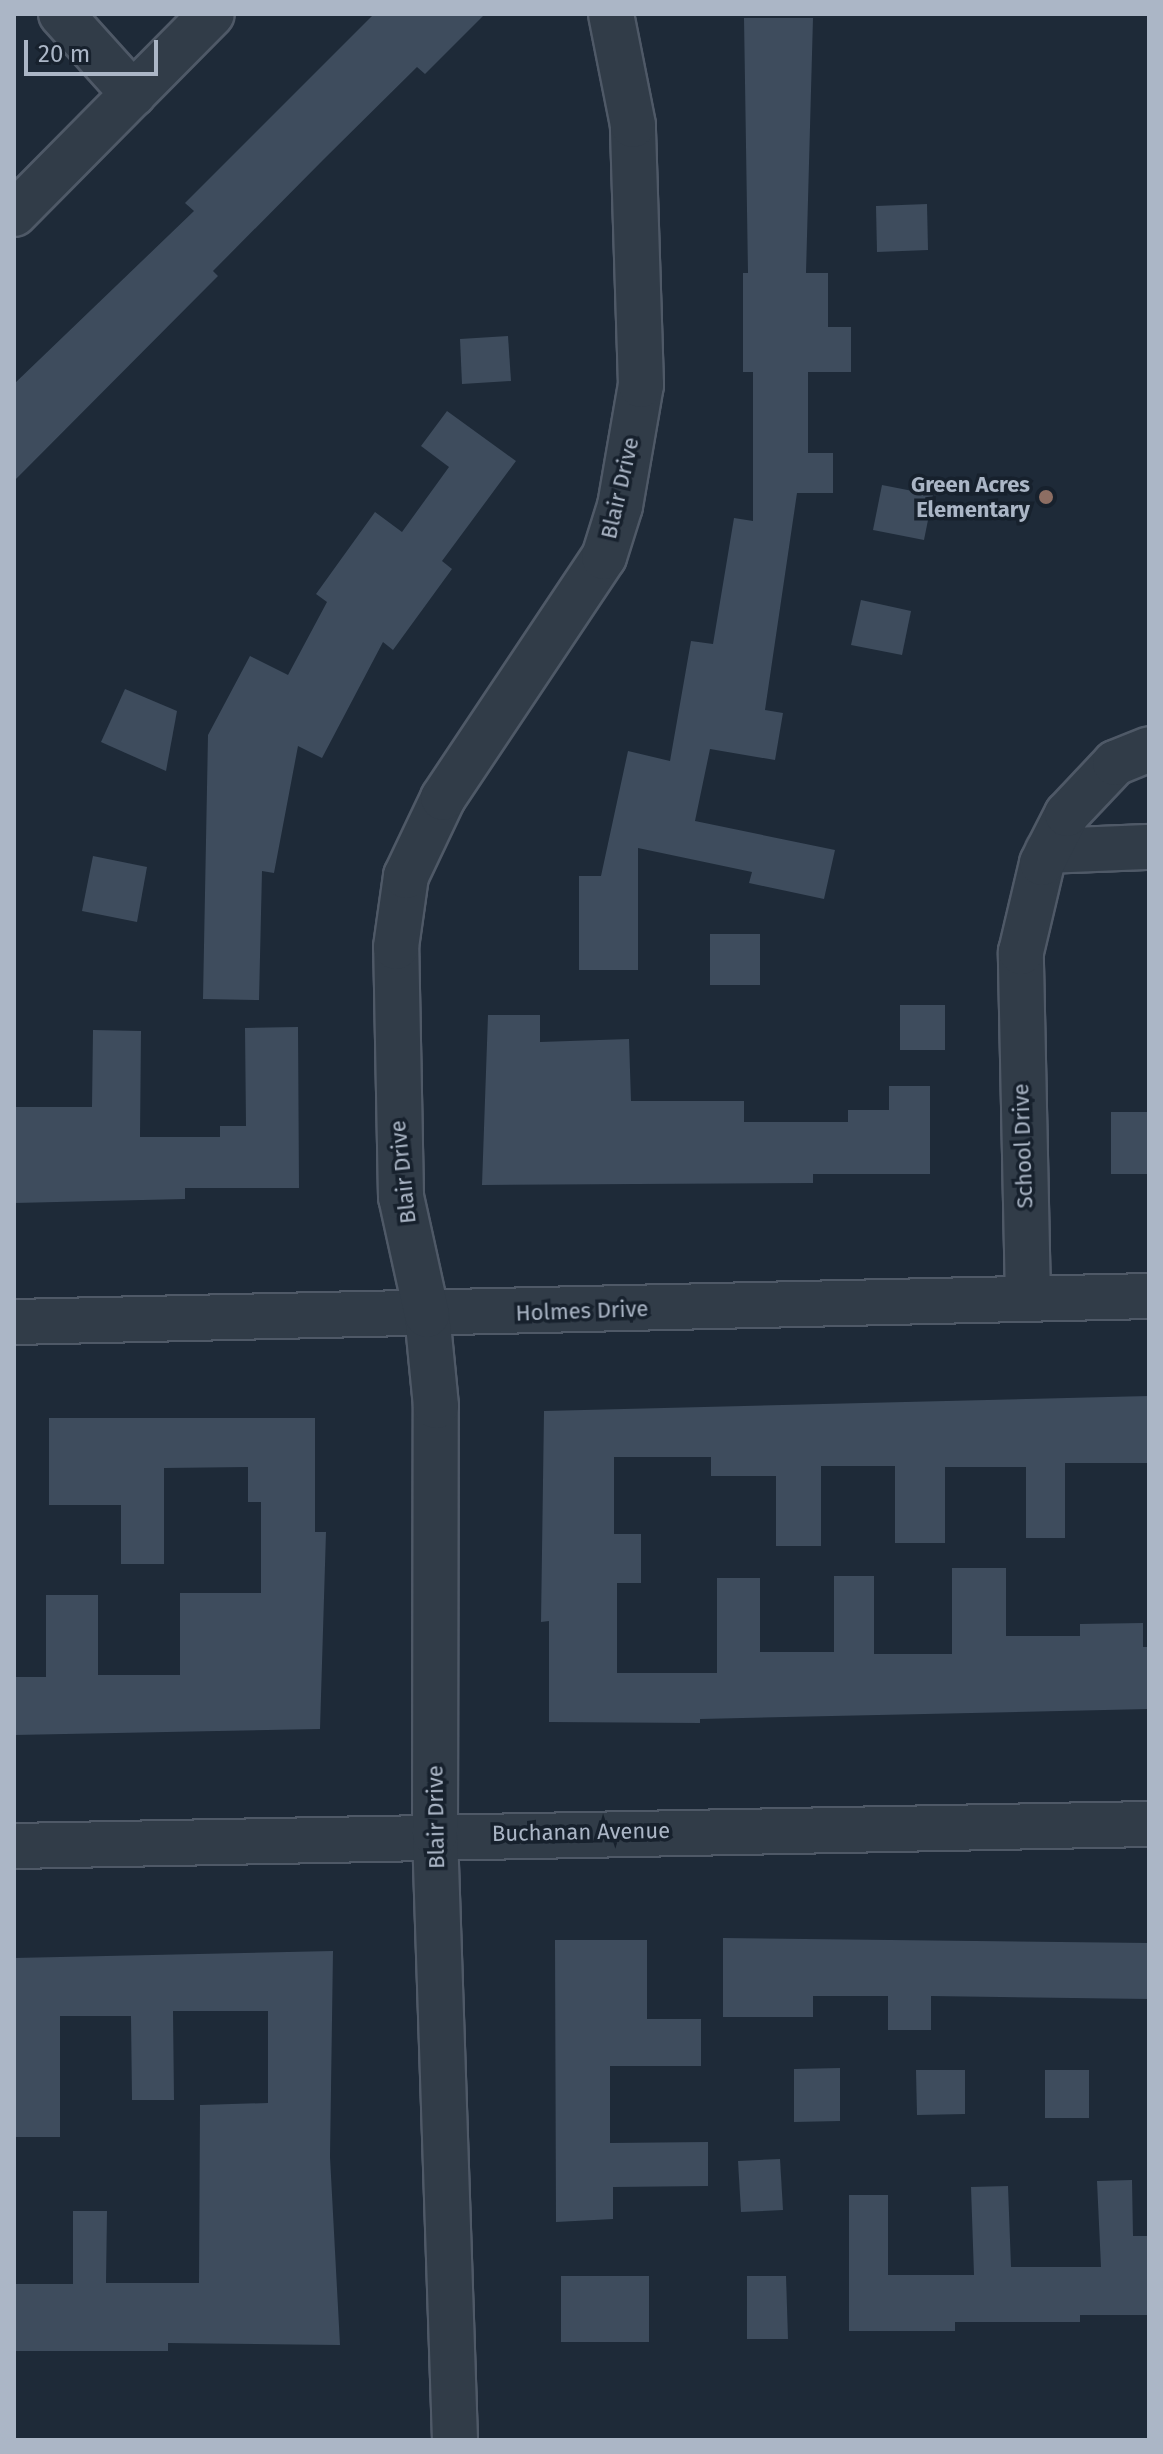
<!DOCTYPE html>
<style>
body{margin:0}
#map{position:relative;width:1163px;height:2454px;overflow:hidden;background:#1e2a38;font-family:"Fira Sans",sans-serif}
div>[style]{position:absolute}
.building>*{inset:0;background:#3e4c5d}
.roads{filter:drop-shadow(2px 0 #4f5967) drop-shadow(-2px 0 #4f5967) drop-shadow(0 2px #4f5967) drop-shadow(0 -2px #4f5967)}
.minor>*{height:44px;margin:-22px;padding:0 22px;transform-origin:22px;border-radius:22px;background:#313c48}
.dots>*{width:22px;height:22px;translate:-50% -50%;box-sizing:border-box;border:4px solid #17212d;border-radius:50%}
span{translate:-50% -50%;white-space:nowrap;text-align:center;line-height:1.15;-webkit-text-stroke:7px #17212d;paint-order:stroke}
.poi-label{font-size:22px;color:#abb6c6;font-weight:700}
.right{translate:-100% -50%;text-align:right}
.street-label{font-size:22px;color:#abb6c6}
.frame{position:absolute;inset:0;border:16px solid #abb6c6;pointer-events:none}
.scale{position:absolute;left:24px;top:40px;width:134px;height:36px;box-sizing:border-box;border:4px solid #abb6c6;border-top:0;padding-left:10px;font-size:24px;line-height:28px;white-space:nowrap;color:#abb6c6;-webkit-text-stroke:6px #17212d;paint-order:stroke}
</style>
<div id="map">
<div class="building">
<i style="clip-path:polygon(374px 14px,485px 14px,425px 74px,417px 67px,324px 159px,213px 271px,218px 276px,14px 481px,14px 384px,194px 211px,185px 203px)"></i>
<i style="clip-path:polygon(744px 18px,813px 18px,806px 273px,828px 273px,828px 327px,851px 327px,851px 372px,808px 372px,808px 453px,833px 453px,833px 493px,797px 493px,765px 710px,783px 713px,775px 760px,710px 749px,695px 821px,835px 850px,824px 899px,749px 883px,752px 872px,638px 848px,638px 970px,579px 970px,579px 876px,601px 876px,628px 751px,670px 761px,691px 641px,713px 644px,734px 518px,753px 521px,753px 372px,743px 372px,743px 273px,748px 273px)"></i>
<i style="clip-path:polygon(927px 204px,928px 250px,877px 252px,876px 206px)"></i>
<i style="clip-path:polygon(508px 336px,511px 381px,462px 384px,460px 339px)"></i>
<i style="clip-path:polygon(447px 411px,516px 461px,442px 561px,452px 569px,393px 650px,383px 642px,322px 758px,298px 746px,274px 873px,262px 871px,259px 1000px,203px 999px,208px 735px,250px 656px,288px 675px,327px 602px,316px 594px,375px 512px,402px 532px,449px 467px,421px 446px)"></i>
<i style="clip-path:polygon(882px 485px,933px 495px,924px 540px,873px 530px)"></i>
<i style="clip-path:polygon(861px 600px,911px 611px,902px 655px,851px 645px)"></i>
<i style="clip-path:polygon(125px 689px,177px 711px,166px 771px,101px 742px)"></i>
<i style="clip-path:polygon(93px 856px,147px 867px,137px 922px,82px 911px)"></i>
<i style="clip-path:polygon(710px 934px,760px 934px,760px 985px,710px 985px)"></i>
<i style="clip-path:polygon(900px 1005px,945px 1005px,945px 1050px,900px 1050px)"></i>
<i style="clip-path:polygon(488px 1015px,540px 1015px,540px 1042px,629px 1039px,631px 1101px,744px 1101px,744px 1122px,848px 1122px,848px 1110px,889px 1110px,889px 1086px,930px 1086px,930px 1174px,813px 1174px,813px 1183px,482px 1185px)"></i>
<i style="clip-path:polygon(298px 1027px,299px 1188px,185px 1188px,185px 1199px,14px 1203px,14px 1107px,92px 1107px,93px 1030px,141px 1031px,140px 1137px,220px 1137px,220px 1126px,246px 1126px,245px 1028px)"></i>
<i style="clip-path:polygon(1111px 1112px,1149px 1112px,1149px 1174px,1111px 1174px)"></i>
<i style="clip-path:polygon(1149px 1396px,1149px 1463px,1065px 1463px,1065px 1538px,1026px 1538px,1026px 1467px,945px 1467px,945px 1543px,895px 1543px,895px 1466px,821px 1466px,821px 1546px,776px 1546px,776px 1476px,711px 1476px,711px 1457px,614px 1457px,614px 1534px,641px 1534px,641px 1583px,617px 1583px,617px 1673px,717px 1673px,717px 1578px,760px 1578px,760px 1652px,834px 1652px,834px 1576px,874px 1576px,874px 1654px,952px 1654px,952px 1568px,1006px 1568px,1006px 1636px,1080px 1636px,1080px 1624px,1143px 1623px,1143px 1647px,1149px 1647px,1149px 1709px,700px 1719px,700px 1723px,549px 1722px,549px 1621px,541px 1622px,544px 1411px)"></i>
<i style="clip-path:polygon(49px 1418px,315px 1418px,315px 1532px,326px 1532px,320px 1729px,14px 1735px,14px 1677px,46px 1677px,46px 1595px,98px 1595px,98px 1675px,180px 1675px,180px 1593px,261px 1593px,261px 1502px,248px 1502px,248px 1467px,164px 1468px,164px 1564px,121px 1564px,121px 1505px,49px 1505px)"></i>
<i style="clip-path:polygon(723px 1938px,1149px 1943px,1149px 1999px,931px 1996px,931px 2030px,888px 2030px,888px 1996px,813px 1996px,813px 2017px,723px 2017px)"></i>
<i style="clip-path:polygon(555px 1940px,647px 1940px,647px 2019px,701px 2019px,701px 2066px,610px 2066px,610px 2143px,708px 2142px,708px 2186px,613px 2187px,613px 2219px,556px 2222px)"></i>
<i style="clip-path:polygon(333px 1951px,330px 2157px,340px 2345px,168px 2343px,168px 2351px,14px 2351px,14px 2284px,73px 2284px,73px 2211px,107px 2211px,106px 2283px,199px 2283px,200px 2105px,268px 2103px,268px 2011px,173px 2011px,174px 2100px,132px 2100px,131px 2016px,60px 2016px,60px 2137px,14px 2137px,14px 1958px)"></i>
<i style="clip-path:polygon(840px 2068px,840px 2121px,794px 2122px,794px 2069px)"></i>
<i style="clip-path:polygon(916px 2070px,965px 2070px,965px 2114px,917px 2115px)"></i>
<i style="clip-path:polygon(1045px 2070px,1089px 2070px,1089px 2118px,1045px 2118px)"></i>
<i style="clip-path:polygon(780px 2159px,783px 2210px,741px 2212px,738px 2161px)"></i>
<i style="clip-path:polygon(1132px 2180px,1133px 2236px,1149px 2236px,1149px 2315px,1080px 2315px,1080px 2322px,955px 2322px,955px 2331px,849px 2331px,849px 2195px,888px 2195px,888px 2275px,974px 2275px,971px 2187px,1008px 2186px,1011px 2267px,1101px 2267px,1097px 2181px)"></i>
<i style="clip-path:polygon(561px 2276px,649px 2276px,649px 2342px,561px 2342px)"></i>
<i style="clip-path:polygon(747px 2276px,786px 2276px,788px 2339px,747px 2339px)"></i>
</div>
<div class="roads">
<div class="minor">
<i style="left:61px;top:14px;width:108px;rotate:48deg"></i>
<i style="left:14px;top:214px;width:281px;rotate:-45.3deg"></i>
<i style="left:1048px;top:851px;width:101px;rotate:-2.3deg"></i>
<i style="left:1028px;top:1298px;width:346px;rotate:-91.2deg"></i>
<i style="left:1021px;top:952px;width:91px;rotate:-76.7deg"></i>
<i style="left:1042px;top:863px;width:55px;rotate:-63deg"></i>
<i style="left:1067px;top:814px;width:70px;rotate:-46.7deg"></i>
<i style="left:1115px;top:763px;width:37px;rotate:-22deg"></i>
<i style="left:14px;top:1322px;width:1135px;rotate:-1.31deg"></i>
<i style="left:14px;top:1846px;width:1135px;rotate:-1.11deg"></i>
<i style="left:455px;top:2440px;width:606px;rotate:-91.89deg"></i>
<i style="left:435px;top:1834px;width:428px;rotate:-89.9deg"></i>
<i style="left:436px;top:1406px;width:91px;rotate:-95.6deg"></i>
<i style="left:427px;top:1315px;width:121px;rotate:-102.4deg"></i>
<i style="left:401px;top:1197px;width:250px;rotate:-91.1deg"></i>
<i style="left:396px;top:947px;width:72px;rotate:-82deg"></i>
<i style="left:406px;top:876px;width:86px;rotate:-64.6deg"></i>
<i style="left:443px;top:798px;width:290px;rotate:-56.3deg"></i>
<i style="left:604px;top:557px;width:53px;rotate:-72.6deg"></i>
<i style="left:620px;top:506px;width:123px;rotate:-80.2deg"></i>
<i style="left:641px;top:385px;width:260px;rotate:-91.8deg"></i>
<i style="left:633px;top:125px;width:113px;rotate:-101.2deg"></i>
</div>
</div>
<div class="dots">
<i style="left:1046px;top:497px;background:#8d6e63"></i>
</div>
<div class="poi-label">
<span class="right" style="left:1030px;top:497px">Green Acres<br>Elementary</span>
</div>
<div class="street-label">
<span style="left:620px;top:488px;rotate:-77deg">Blair Drive</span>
<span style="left:1023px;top:1146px;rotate:-92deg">School Drive</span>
<span style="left:403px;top:1172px;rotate:-96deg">Blair Drive</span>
<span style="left:582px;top:1311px;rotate:-2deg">Holmes Drive</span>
<span style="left:436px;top:1817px;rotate:-91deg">Blair Drive</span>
<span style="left:581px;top:1832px;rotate:-1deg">Buchanan Avenue</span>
</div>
<div class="frame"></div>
<div class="scale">20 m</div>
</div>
